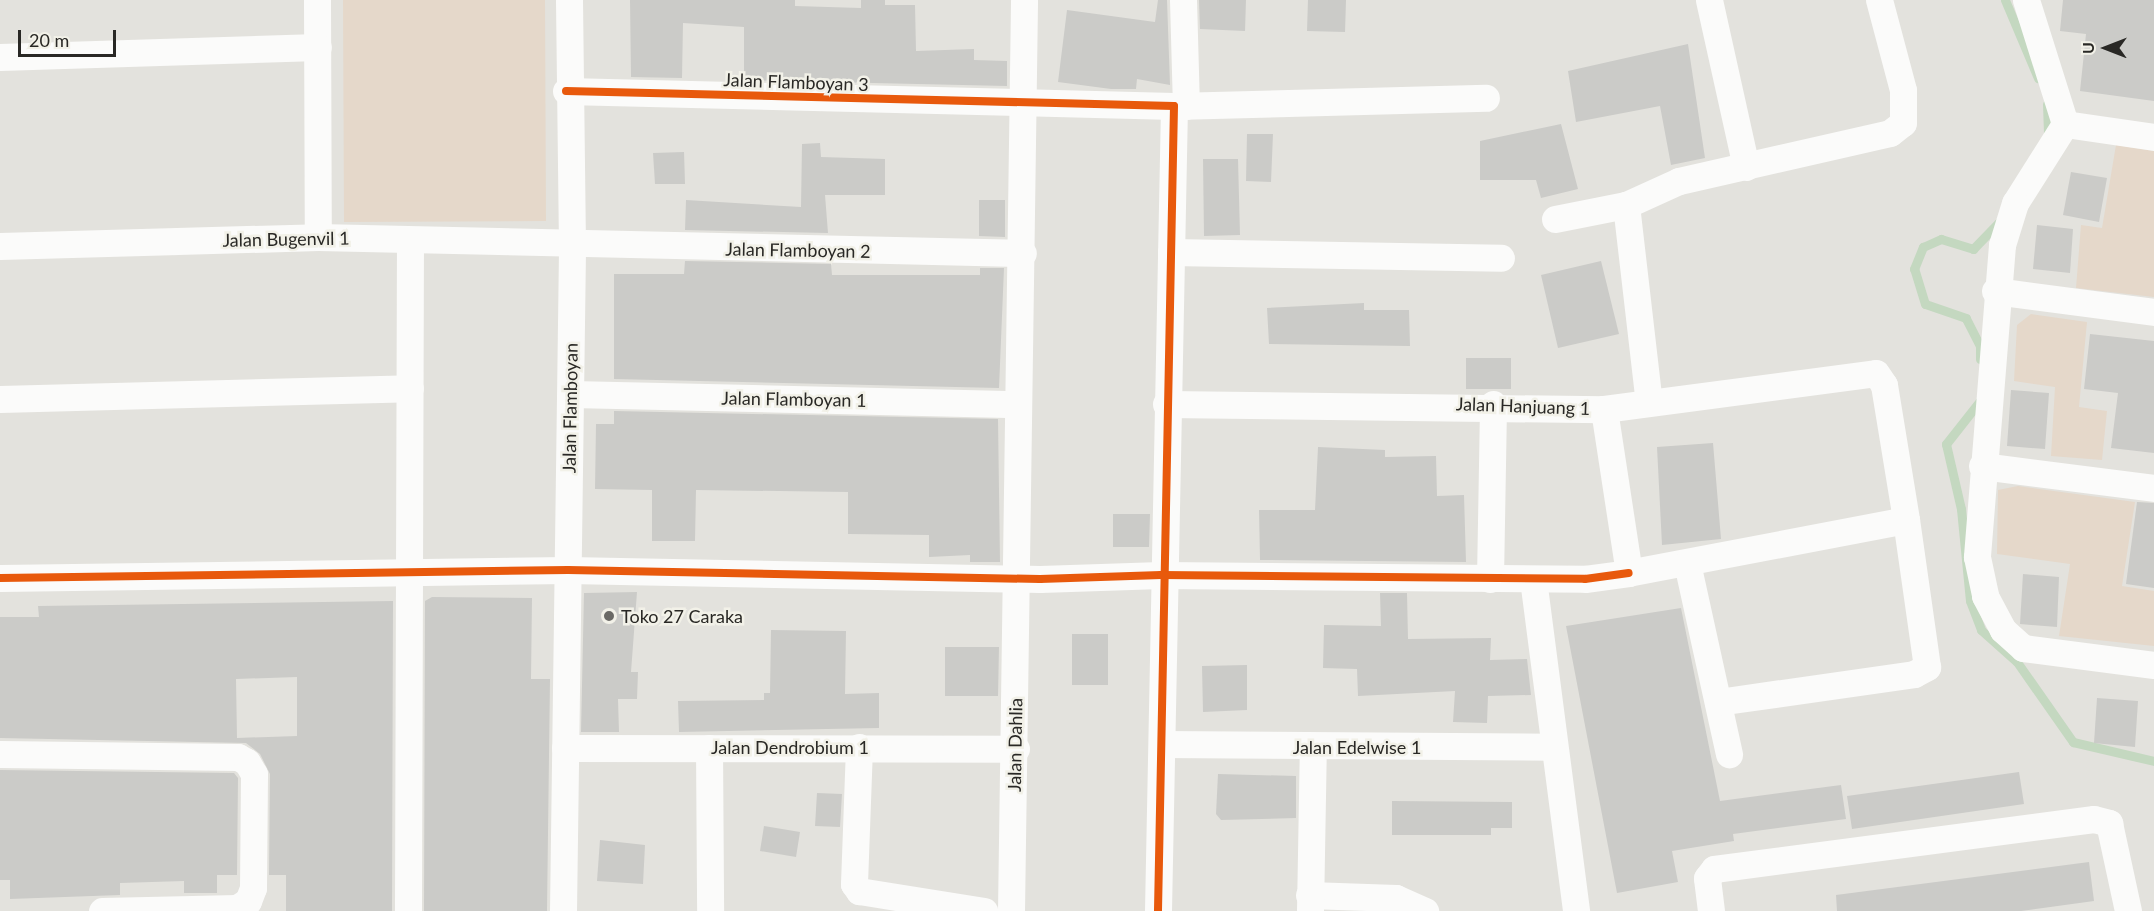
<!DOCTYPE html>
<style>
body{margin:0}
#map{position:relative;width:2154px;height:911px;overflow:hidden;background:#e3e2dd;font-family:Lato,sans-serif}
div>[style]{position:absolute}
.green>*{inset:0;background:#e5d8ca}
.stream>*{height:9px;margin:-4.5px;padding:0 4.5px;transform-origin:4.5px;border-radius:4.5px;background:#c4d8c0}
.building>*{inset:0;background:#cbcbc8}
.minor>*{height:27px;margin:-13.5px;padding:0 13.5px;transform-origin:13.5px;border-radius:13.5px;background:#fbfbfa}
.cycleway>*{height:8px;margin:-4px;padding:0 4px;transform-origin:4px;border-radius:4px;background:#e8590c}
.dots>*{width:16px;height:16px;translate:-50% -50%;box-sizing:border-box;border:3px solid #f2f1e8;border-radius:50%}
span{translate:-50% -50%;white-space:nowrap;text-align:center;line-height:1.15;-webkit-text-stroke:5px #f2f1e8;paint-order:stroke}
.street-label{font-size:18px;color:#292825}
.poi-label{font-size:18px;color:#292825}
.left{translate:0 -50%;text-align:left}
.north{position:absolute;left:2076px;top:18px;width:60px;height:60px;-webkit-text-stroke:4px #f2f1e8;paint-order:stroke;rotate:270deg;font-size:16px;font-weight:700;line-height:24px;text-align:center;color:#292825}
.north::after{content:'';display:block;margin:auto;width:21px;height:27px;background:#292825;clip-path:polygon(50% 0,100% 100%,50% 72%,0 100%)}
.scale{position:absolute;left:18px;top:30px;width:98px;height:27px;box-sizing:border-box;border:3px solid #292825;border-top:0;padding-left:8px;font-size:18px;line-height:21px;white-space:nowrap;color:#292825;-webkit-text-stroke:4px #f2f1e8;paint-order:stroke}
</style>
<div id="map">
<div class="green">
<i style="clip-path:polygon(343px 0,545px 0,546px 221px,344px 222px)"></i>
<i style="clip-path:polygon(2116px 145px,2154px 151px,2154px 297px,2076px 288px,2081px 225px,2102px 228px)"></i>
<i style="clip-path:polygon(2031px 314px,2087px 322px,2079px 407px,2107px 411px,2102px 460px,2051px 456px,2055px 387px,2014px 381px,2017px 325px)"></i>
<i style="clip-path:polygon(2018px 486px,2135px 502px,2122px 586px,2154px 591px,2154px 646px,2059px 636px,2070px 564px,1997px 554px,1998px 490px)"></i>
</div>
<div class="stream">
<i style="left:2005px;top:0;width:85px;rotate:67.1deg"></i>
<i style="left:2047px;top:104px;width:31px;rotate:88deg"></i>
<i style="left:1980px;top:359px;width:13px;rotate:-90deg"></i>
<i style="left:1980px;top:346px;width:31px;rotate:-117deg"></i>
<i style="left:1966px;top:318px;width:43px;rotate:-161.1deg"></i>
<i style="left:1925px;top:304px;width:37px;rotate:-107deg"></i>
<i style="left:1914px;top:269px;width:24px;rotate:-68deg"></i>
<i style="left:1923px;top:247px;width:20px;rotate:-24deg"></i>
<i style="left:1941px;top:239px;width:34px;rotate:17deg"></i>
<i style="left:1973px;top:249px;width:37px;rotate:-46deg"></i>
<i style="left:1983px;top:397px;width:60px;rotate:128.2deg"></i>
<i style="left:1946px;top:444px;width:67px;rotate:77deg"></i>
<i style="left:1961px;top:509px;width:92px;rotate:84.4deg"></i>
<i style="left:1970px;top:601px;width:31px;rotate:69deg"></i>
<i style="left:1981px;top:630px;width:48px;rotate:41.6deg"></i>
<i style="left:2017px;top:662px;width:98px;rotate:55deg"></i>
<i style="left:2073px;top:742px;width:83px;rotate:13.2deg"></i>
</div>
<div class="building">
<i style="clip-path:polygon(630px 0,795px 0,795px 6px,861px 8px,861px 0,885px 0,885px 5px,915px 5px,916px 51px,974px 49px,974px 60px,1007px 61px,1007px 86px,744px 80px,744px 27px,683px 23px,682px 78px,631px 77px)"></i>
<i style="clip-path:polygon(1158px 0,1167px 0,1170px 85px,1137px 79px,1136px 89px,1111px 89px,1058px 82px,1067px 10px,1155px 22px)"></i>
<i style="clip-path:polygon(1199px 0,1246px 0,1245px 31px,1200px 29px)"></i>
<i style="clip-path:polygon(1308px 0,1346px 0,1345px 32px,1307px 31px)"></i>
<i style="clip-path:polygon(2063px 0,2154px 0,2154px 101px,2080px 91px,2086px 34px,2060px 31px)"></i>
<i style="clip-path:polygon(1688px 44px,1705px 158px,1671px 165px,1660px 106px,1576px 122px,1568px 71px)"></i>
<i style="clip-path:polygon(1561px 124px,1578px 189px,1541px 198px,1536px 180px,1480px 180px,1480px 141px)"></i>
<i style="clip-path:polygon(1247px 134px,1273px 134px,1271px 182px,1246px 181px)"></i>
<i style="clip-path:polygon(820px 143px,821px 157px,885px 159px,885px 195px,825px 195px,828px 233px,685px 230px,686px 200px,801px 207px,802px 144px)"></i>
<i style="clip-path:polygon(684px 152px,685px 184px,655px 184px,653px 153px)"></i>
<i style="clip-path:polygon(1203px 159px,1238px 159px,1240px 235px,1204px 236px)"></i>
<i style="clip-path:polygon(2071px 172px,2107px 178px,2099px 222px,2063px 215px)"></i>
<i style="clip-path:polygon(979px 200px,1005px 200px,1005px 237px,979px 236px)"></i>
<i style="clip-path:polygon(2037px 225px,2073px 229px,2070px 273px,2033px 269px)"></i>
<i style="clip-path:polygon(685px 261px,831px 264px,832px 275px,980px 275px,980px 268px,1004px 268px,999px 388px,614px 379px,614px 274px,684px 274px)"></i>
<i style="clip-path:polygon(1601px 261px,1619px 334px,1558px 348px,1541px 275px)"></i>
<i style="clip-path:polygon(1364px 303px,1364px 310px,1409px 310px,1410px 346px,1269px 344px,1267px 308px)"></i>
<i style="clip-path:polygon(2090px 334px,2154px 341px,2154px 453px,2111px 448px,2118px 393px,2084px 389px)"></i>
<i style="clip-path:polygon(1466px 358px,1511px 358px,1511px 389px,1466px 389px)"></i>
<i style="clip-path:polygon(2011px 390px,2049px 393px,2045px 449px,2007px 446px)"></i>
<i style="clip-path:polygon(614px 411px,998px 419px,1000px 562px,970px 562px,970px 555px,929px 557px,929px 535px,848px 534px,848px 492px,696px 490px,695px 541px,652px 541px,652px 490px,595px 489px,596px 424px,614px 424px)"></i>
<i style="clip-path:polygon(1713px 443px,1721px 539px,1662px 545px,1657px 447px)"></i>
<i style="clip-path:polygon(1318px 447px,1385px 450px,1385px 457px,1436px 456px,1437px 496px,1464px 495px,1466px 562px,1260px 560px,1259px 510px,1315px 510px)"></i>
<i style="clip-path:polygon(2137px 502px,2154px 503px,2154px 588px,2126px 584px)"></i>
<i style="clip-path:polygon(1113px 514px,1150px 514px,1149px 547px,1113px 547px)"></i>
<i style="clip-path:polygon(2023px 574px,2059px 577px,2057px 627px,2020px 624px)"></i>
<i style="clip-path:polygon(637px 592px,631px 672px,638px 672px,637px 699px,618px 699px,619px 732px,581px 732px,584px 593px)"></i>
<i style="clip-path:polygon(1380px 593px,1407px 593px,1408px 639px,1491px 638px,1490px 660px,1527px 659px,1531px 695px,1488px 696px,1487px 723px,1453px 722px,1455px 691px,1358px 696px,1357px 669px,1323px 668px,1324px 625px,1381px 626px)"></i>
<i style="clip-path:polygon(432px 597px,532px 598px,531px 679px,550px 679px,547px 911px,424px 911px,425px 601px)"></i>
<i style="clip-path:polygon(evenodd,393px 601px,392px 911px,286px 911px,286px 875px,269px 875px,270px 774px,260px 754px,246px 743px,0 738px,0 617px,39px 617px,38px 606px,393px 601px,297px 677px,297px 736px,237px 738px,236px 679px,297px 677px)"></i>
<i style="clip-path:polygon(1681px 608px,1720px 801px,1841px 785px,1846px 819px,1733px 834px,1734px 841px,1672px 851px,1678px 882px,1617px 893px,1566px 626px)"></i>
<i style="clip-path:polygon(771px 630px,846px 631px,845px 694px,879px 693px,879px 728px,679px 732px,678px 701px,764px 700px,764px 693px,770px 693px)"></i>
<i style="clip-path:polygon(1072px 634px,1108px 634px,1108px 685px,1072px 685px)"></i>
<i style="clip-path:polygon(945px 647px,999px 647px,998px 696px,945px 696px)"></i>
<i style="clip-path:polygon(1247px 665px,1247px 710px,1203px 712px,1202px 666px)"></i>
<i style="clip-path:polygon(2097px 698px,2138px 701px,2135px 747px,2094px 743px)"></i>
<i style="clip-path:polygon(0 770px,234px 773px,238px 778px,237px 875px,217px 875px,217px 893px,184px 893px,184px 881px,120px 883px,120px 895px,10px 899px,10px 880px,0 880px)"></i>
<i style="clip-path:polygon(2019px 772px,2024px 804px,1852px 829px,1847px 796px)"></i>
<i style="clip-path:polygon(1218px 774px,1296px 776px,1296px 818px,1221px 820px,1216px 814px)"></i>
<i style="clip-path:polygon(817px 793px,842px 794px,840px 827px,815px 826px)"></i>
<i style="clip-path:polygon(1392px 801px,1512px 802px,1512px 828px,1491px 828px,1491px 835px,1392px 835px)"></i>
<i style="clip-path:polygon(764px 826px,800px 832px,796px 857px,760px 851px)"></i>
<i style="clip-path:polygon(600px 840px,645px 845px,643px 884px,597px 881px)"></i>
<i style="clip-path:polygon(2089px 862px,2094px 901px,2021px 911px,1837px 911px,1836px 895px)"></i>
</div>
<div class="minor">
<i style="left:317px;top:0;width:237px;rotate:89.8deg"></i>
<i style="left:1183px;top:0;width:106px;rotate:88.4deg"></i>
<i style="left:1709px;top:0;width:171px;rotate:77.5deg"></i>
<i style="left:2026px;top:0;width:130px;rotate:72.5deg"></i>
<i style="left:2065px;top:124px;width:93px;rotate:122.3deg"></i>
<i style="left:2015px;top:203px;width:44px;rotate:107.2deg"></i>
<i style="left:2002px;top:245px;width:313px;rotate:94.6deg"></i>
<i style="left:1977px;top:557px;width:40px;rotate:78deg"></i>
<i style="left:1985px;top:596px;width:38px;rotate:62deg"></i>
<i style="left:2003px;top:630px;width:27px;rotate:42deg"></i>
<i style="left:2023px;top:648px;width:132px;rotate:7.4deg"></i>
<i style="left:0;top:57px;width:318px;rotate:-1.8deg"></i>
<i style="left:566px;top:91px;width:608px;rotate:1.41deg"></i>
<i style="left:1174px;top:106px;width:805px;rotate:91.14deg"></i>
<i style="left:1174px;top:106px;width:312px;rotate:-1.5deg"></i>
<i style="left:2065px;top:124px;width:90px;rotate:8.3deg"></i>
<i style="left:1626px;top:205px;width:199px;rotate:83.4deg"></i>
<i style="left:1555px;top:219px;width:72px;rotate:-11.2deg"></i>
<i style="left:1626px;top:205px;width:58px;rotate:-24.4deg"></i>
<i style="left:1679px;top:181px;width:216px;rotate:-12.8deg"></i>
<i style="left:1890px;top:133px;width:16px;rotate:-38deg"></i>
<i style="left:1903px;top:123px;width:33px;rotate:-90deg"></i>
<i style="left:1903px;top:90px;width:93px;rotate:-104.9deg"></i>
<i style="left:0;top:246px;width:318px;rotate:-1.6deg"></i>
<i style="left:318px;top:237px;width:705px;rotate:1.3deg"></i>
<i style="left:1171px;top:252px;width:330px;rotate:1deg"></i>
<i style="left:1995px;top:291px;width:160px;rotate:7.5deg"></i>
<i style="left:571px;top:394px;width:447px;rotate:1.3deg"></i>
<i style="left:0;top:399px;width:410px;rotate:-1.5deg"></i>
<i style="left:1166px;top:404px;width:438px;rotate:0.7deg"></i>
<i style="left:1604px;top:409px;width:274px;rotate:-7.5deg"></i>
<i style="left:1876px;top:373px;width:14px;rotate:56deg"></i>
<i style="left:1884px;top:385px;width:137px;rotate:80.7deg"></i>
<i style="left:1906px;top:520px;width:282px;rotate:169.2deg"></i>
<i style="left:1629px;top:573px;width:166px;rotate:-98.7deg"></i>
<i style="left:1982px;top:466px;width:173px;rotate:7.3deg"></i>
<i style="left:1687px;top:563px;width:196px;rotate:77.6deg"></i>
<i style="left:0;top:578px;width:568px;rotate:-0.81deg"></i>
<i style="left:568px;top:570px;width:472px;rotate:1.1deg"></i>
<i style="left:1040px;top:579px;width:121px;rotate:-1.9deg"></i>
<i style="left:1161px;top:575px;width:424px;rotate:0.5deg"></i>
<i style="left:1585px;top:579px;width:44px;rotate:-7.8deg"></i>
<i style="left:1490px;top:579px;width:175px;rotate:-89deg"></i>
<i style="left:1533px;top:579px;width:335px;rotate:82.6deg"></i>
<i style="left:1718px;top:702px;width:198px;rotate:-8.1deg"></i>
<i style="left:1914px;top:674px;width:15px;rotate:-28deg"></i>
<i style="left:1927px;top:667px;width:148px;rotate:-98.1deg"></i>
<i style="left:1162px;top:744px;width:389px;rotate:0.4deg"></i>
<i style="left:859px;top:747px;width:137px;rotate:92.1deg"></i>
<i style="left:854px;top:884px;width:9px;rotate:54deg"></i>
<i style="left:859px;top:891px;width:127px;rotate:9.1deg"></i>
<i style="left:565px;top:748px;width:451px;rotate:0.1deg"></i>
<i style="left:709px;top:748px;width:163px;rotate:89.6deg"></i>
<i style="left:0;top:754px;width:238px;rotate:0.7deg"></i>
<i style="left:238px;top:757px;width:10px;rotate:29deg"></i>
<i style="left:247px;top:762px;width:14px;rotate:60deg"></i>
<i style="left:254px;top:774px;width:114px;rotate:90.5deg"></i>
<i style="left:253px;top:888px;width:14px;rotate:111deg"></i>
<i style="left:248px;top:901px;width:13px;rotate:148deg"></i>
<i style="left:237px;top:908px;width:135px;rotate:178.7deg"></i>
<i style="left:1309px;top:895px;width:87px;rotate:2deg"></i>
<i style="left:1396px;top:898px;width:32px;rotate:24deg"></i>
<i style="left:408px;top:911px;width:671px;rotate:-89.83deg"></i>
<i style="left:563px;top:911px;width:665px;rotate:-89.22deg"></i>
<i style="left:572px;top:246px;width:246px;rotate:-90.7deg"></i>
<i style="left:1011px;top:911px;width:911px;rotate:-89.18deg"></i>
<i style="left:1310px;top:911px;width:164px;rotate:-89deg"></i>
<i style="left:1711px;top:911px;width:33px;rotate:-97deg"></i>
<i style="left:1707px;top:878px;width:11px;rotate:-52deg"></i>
<i style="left:1714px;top:869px;width:383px;rotate:-7.5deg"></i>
<i style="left:2094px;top:819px;width:16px;rotate:15deg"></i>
<i style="left:2109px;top:823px;width:90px;rotate:77.8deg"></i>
</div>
<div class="cycleway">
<i style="left:566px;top:91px;width:608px;rotate:1.41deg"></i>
<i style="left:1174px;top:106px;width:805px;rotate:91.14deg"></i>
<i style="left:0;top:578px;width:568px;rotate:-0.81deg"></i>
<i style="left:568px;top:570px;width:472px;rotate:1.1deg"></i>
<i style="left:1040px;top:579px;width:121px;rotate:-1.9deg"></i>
<i style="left:1161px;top:575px;width:424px;rotate:0.5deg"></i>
<i style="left:1585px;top:579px;width:44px;rotate:-7.8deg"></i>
</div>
<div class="dots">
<i style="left:609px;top:616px;background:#6a6965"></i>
</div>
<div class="street-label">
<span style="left:796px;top:82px;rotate:2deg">Jalan Flamboyan 3</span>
<span style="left:286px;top:239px;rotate:-1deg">Jalan Bugenvil 1</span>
<span style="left:798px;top:250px;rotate:1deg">Jalan Flamboyan 2</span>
<span style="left:794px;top:399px;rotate:1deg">Jalan Flamboyan 1</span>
<span style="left:1523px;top:406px;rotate:2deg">Jalan Hanjuang 1</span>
<span style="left:570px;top:408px;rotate:-89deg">Jalan Flamboyan</span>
<span style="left:1015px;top:745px;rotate:-89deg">Jalan Dahlia</span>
<span style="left:790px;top:747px">Jalan Dendrobium 1</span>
<span style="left:1357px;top:747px">Jalan Edelwise 1</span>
</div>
<div class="poi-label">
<span class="left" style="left:621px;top:616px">Toko 27 Caraka</span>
</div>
<div class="north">U</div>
<div class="scale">20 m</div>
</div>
